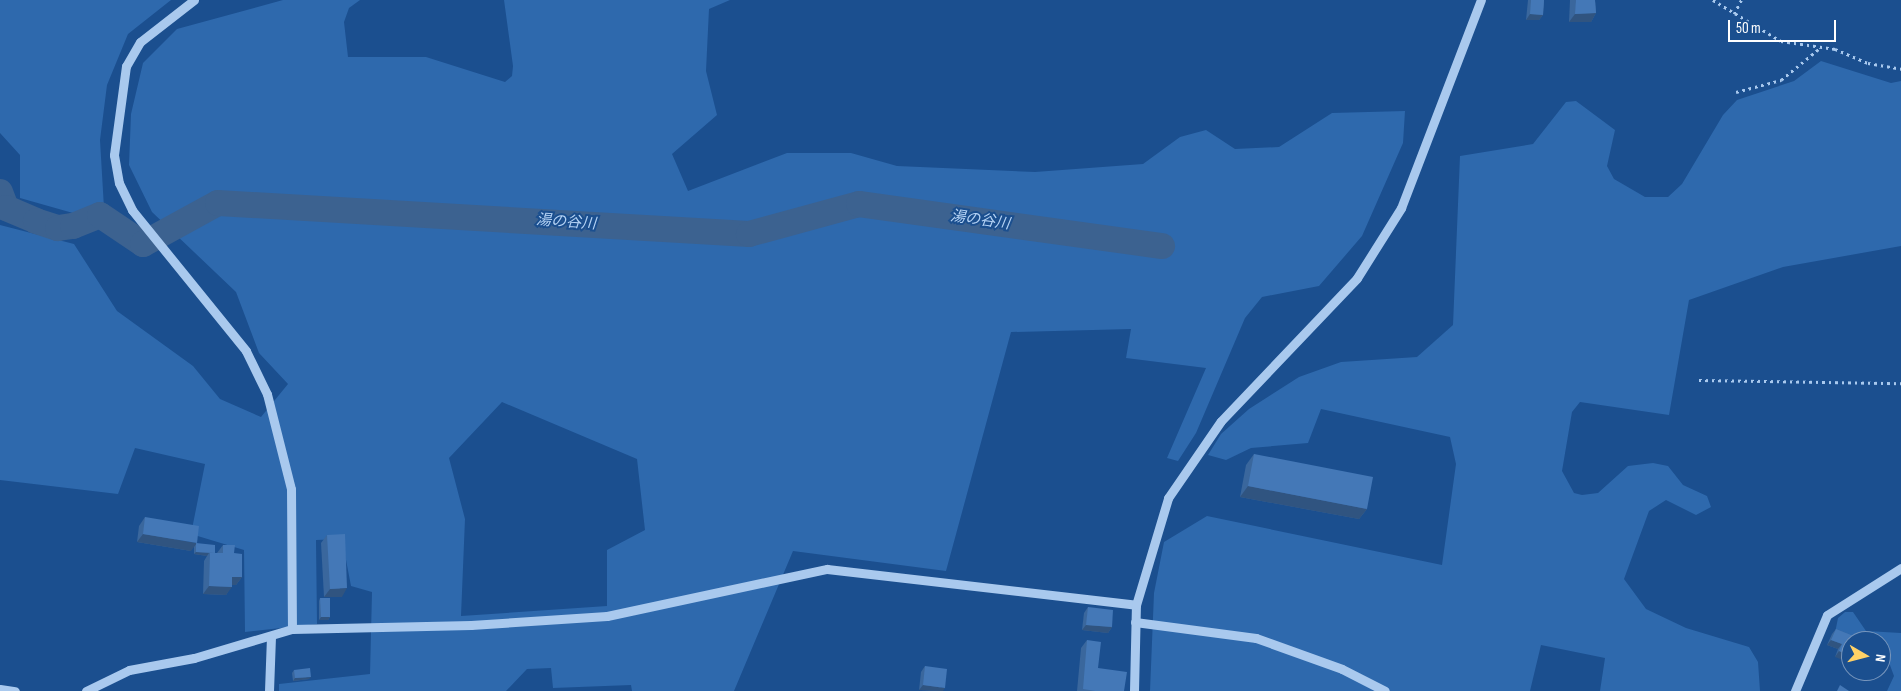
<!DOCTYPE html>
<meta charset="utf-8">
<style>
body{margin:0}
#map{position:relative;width:1901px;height:691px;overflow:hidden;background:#1b4f8f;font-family:"Sofia Sans Condensed","Noto Sans JP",sans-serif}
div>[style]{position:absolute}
.green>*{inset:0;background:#2e69ad}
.river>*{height:26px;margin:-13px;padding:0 13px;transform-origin:13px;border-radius:13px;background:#3c6290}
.path>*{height:2.5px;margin-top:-1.25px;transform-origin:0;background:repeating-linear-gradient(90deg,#a9c9ee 0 2.5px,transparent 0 6.5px)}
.minor>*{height:9px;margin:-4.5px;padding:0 4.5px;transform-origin:4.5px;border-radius:4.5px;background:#a9c9ee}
.wall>*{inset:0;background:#3a679d}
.shaded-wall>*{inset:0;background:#305480}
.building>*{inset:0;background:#4478b7}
span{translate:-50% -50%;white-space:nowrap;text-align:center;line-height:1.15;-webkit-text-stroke:4px #1b4f8f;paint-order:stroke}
.water-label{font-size:15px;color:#b5d3f5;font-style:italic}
.north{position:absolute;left:1841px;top:631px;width:50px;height:50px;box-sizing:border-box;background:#1b4f8f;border:1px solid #7695bc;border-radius:50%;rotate:98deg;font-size:14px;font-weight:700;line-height:20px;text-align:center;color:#fff}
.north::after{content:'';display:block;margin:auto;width:18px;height:22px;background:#ffd166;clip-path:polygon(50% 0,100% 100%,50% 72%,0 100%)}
.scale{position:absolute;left:1728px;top:20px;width:108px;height:22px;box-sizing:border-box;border:2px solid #fff;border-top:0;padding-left:6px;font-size:15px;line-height:18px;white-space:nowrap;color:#fff;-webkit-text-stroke:4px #1b4f8f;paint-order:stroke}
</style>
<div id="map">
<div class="green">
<i style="clip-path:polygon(0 0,171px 0,128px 34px,107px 85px,100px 140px,104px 208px,80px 215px,20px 198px,20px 155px,0 133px)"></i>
<i style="clip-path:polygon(evenodd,283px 0,360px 0,349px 8px,344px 22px,348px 57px,426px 57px,505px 82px,512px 76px,513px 66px,504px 0,730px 0,709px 9px,706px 71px,717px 115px,672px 154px,688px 191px,787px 153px,851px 153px,897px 166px,1035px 172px,1143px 164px,1180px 137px,1206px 130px,1235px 149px,1279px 147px,1332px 113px,1405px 111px,1403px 143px,1362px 236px,1319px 286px,1262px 297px,1245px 318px,1196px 433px,1178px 461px,1167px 458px,1206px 368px,1126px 358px,1131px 329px,1011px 332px,946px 571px,793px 551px,734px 691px,632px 691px,631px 685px,553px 688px,551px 668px,527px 669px,506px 691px,279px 691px,279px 684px,370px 674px,372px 592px,351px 586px,342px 539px,316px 540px,317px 624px,245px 632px,244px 550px,191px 534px,205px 464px,135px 448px,118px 494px,0 480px,0 225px,74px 244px,117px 311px,193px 366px,220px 399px,261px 417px,288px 384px,259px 353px,236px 292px,152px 212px,129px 165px,131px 114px,143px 63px,177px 29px,283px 0,502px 402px,637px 459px,645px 530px,607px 550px,607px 606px,461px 616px,465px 519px,449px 458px,502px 402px)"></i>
<i style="clip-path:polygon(1821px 61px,1891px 83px,1901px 81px,1901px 246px,1783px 267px,1689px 300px,1669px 415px,1580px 402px,1572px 412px,1562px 471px,1574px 493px,1582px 495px,1598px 493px,1628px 466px,1653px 463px,1668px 466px,1683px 485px,1707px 496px,1711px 507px,1696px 515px,1666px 500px,1649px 511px,1624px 579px,1646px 609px,1686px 628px,1749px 647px,1758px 662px,1760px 691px,1600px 691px,1605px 658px,1541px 645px,1530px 691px,1150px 691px,1154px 593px,1164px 542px,1207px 516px,1442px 565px,1456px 464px,1450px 437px,1321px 409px,1308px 443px,1251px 448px,1226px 460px,1208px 455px,1221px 434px,1249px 409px,1299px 377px,1341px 362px,1417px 357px,1453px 325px,1460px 156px,1533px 144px,1566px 102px,1576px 101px,1615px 130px,1607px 166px,1614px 179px,1645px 197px,1668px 197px,1682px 184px,1723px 115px,1737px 100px,1794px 81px)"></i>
<i style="clip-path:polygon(1845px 612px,1853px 612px,1866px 631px,1901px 633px,1901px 691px,1887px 691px,1894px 676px,1881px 641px,1855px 641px,1835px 633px,1838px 618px)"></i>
</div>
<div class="river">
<i style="left:0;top:192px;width:17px;rotate:69deg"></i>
<i style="left:6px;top:208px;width:33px;rotate:23deg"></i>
<i style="left:36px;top:221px;width:23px;rotate:18deg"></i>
<i style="left:58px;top:228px;width:15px;rotate:-8deg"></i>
<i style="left:73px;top:226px;width:29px;rotate:-22deg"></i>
<i style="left:100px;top:215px;width:52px;rotate:34deg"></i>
<i style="left:143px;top:244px;width:85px;rotate:-28.7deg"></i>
<i style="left:218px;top:203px;width:532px;rotate:3.34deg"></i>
<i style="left:749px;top:234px;width:114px;rotate:-15.3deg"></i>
<i style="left:859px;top:204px;width:306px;rotate:7.9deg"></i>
</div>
<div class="path">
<i style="left:1713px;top:0;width:79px;rotate:31.1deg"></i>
<i style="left:1781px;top:41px;width:55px;rotate:8.4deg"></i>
<i style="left:1835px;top:49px;width:36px;rotate:23deg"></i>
<i style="left:1868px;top:63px;width:34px;rotate:10deg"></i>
<i style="left:1734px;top:14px;width:16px;rotate:-63deg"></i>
<i style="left:1736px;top:92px;width:47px;rotate:-14.9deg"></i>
<i style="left:1781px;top:80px;width:52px;rotate:-39.5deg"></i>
<i style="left:1699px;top:380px;width:202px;rotate:0.9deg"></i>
</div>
<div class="minor">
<i style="left:194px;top:0;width:68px;rotate:142.1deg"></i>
<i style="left:140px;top:42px;width:28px;rotate:120deg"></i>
<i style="left:126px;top:66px;width:90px;rotate:97.7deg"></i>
<i style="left:114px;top:155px;width:28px;rotate:80deg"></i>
<i style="left:119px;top:183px;width:30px;rotate:64deg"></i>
<i style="left:132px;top:210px;width:181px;rotate:51deg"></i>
<i style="left:246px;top:351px;width:48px;rotate:64deg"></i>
<i style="left:267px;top:394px;width:98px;rotate:75.8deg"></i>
<i style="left:291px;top:489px;width:140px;rotate:89.6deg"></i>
<i style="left:1135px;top:622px;width:122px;rotate:7.5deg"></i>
<i style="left:1256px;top:638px;width:91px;rotate:19.8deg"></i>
<i style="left:1342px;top:669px;width:48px;rotate:27.1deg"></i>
<i style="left:0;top:689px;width:15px;rotate:8deg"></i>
<i style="left:86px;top:691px;width:48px;rotate:-26deg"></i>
<i style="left:129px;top:670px;width:66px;rotate:-10.5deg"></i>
<i style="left:194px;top:658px;width:102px;rotate:-16.5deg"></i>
<i style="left:292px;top:629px;width:179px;rotate:-1.3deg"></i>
<i style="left:471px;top:625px;width:136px;rotate:-3.8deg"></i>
<i style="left:607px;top:616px;width:225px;rotate:-12.1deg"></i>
<i style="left:827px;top:569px;width:311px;rotate:6.6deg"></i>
<i style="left:269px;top:691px;width:55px;rotate:-87.9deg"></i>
<i style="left:1134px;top:691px;width:86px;rotate:-88.7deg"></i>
<i style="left:1136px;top:605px;width:112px;rotate:-73.3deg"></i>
<i style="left:1168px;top:498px;width:93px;rotate:-55.5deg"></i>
<i style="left:1221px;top:421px;width:197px;rotate:-46.4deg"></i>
<i style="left:1357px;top:278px;width:83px;rotate:-57.8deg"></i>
<i style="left:1401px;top:208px;width:223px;rotate:-69deg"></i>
<i style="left:1795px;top:691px;width:82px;rotate:-67.2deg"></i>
<i style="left:1827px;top:615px;width:88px;rotate:-32.4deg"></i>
</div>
<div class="wall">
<i style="clip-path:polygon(1528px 0,1544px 0,1543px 15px,1539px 20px,1526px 20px)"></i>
<i style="clip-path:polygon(1570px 0,1595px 0,1596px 13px,1591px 22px,1569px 22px)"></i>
<i style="clip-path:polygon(1254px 454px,1367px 509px,1359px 519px,1240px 497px,1246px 465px)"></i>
<i style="clip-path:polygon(145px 517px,191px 551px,137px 542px,139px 526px)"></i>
<i style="clip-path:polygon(327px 535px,342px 597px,324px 597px,321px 543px)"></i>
<i style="clip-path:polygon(196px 543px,215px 553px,217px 553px,223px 545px,234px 553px,242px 577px,236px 585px,232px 585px,226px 595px,203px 594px,204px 561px,207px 556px,194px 554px,194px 546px)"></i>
<i style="clip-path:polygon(320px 598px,330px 617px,328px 620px,319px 620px,319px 601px)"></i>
<i style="clip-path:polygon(1088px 607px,1112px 627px,1108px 633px,1082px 630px,1084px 613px)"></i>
<i style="clip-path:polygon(1836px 629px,1866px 641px,1835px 657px,1838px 649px,1827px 645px,1832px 634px)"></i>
<i style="clip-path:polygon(1087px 640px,1098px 668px,1124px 691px,1077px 691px,1081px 648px)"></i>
<i style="clip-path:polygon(925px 666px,943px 691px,919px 690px,921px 672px)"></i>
<i style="clip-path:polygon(294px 670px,309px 679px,293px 681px,292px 673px)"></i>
</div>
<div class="shaded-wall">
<i style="clip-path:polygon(1596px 13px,1591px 22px,1569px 22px,1575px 14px)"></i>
<i style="clip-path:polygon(1530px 14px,1543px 15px,1539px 20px,1526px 20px)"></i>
<i style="clip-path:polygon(1248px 486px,1367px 509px,1359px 519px,1240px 497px)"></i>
<i style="clip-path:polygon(143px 534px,197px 543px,191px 551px,137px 542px)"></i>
<i style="clip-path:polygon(196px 552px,209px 553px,207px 556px,194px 554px)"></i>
<i style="clip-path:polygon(232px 577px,242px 577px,236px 585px,226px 585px)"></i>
<i style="clip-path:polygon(209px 586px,232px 587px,226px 595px,203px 594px)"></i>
<i style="clip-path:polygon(347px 588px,342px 597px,324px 597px,330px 589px)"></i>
<i style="clip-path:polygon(321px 617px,330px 617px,328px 620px,319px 620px)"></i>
<i style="clip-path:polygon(1086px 625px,1112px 627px,1108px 633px,1082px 630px)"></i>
<i style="clip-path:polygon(1831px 640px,1842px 644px,1838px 649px,1827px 645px)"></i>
<i style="clip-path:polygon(1839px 651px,1851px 656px,1851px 663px,1835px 657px)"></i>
<i style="clip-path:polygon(311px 677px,309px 679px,293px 681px,295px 678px)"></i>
<i style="clip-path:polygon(923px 685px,945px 688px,943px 691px,919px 690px)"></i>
</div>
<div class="building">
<i style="clip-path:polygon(1531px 0,1544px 0,1543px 15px,1530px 14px)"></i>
<i style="clip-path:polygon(1576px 0,1595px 0,1596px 13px,1575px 14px)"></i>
<i style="clip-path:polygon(1254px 454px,1373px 477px,1367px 509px,1248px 486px)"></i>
<i style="clip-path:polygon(145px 517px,199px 526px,197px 543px,143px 534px)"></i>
<i style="clip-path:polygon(345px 534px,347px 588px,330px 589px,327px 535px)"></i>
<i style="clip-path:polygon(196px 543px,215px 545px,215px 553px,196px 552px)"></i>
<i style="clip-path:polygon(223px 545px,235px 545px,234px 553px,242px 554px,242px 577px,232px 577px,232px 587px,209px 586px,210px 553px,223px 553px)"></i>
<i style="clip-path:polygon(320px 598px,330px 598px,330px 617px,321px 617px)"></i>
<i style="clip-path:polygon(1088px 607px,1113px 610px,1112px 627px,1086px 625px)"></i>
<i style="clip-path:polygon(1836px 629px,1866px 641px,1851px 641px,1851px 656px,1839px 651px,1842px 644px,1831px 640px)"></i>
<i style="clip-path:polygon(1087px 640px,1101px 642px,1098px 668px,1127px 672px,1124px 691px,1095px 691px,1083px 689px)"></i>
<i style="clip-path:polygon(925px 666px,947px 669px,945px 688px,923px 685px)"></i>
<i style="clip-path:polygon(310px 668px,311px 677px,295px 678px,294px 670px)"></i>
<i style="clip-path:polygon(1840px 685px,1849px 691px,1837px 691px)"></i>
</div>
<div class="water-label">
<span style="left:980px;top:220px;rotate:8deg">湯の谷川</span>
<span style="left:566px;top:222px;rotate:4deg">湯の谷川</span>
</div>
<div class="north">N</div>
<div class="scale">50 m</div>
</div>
